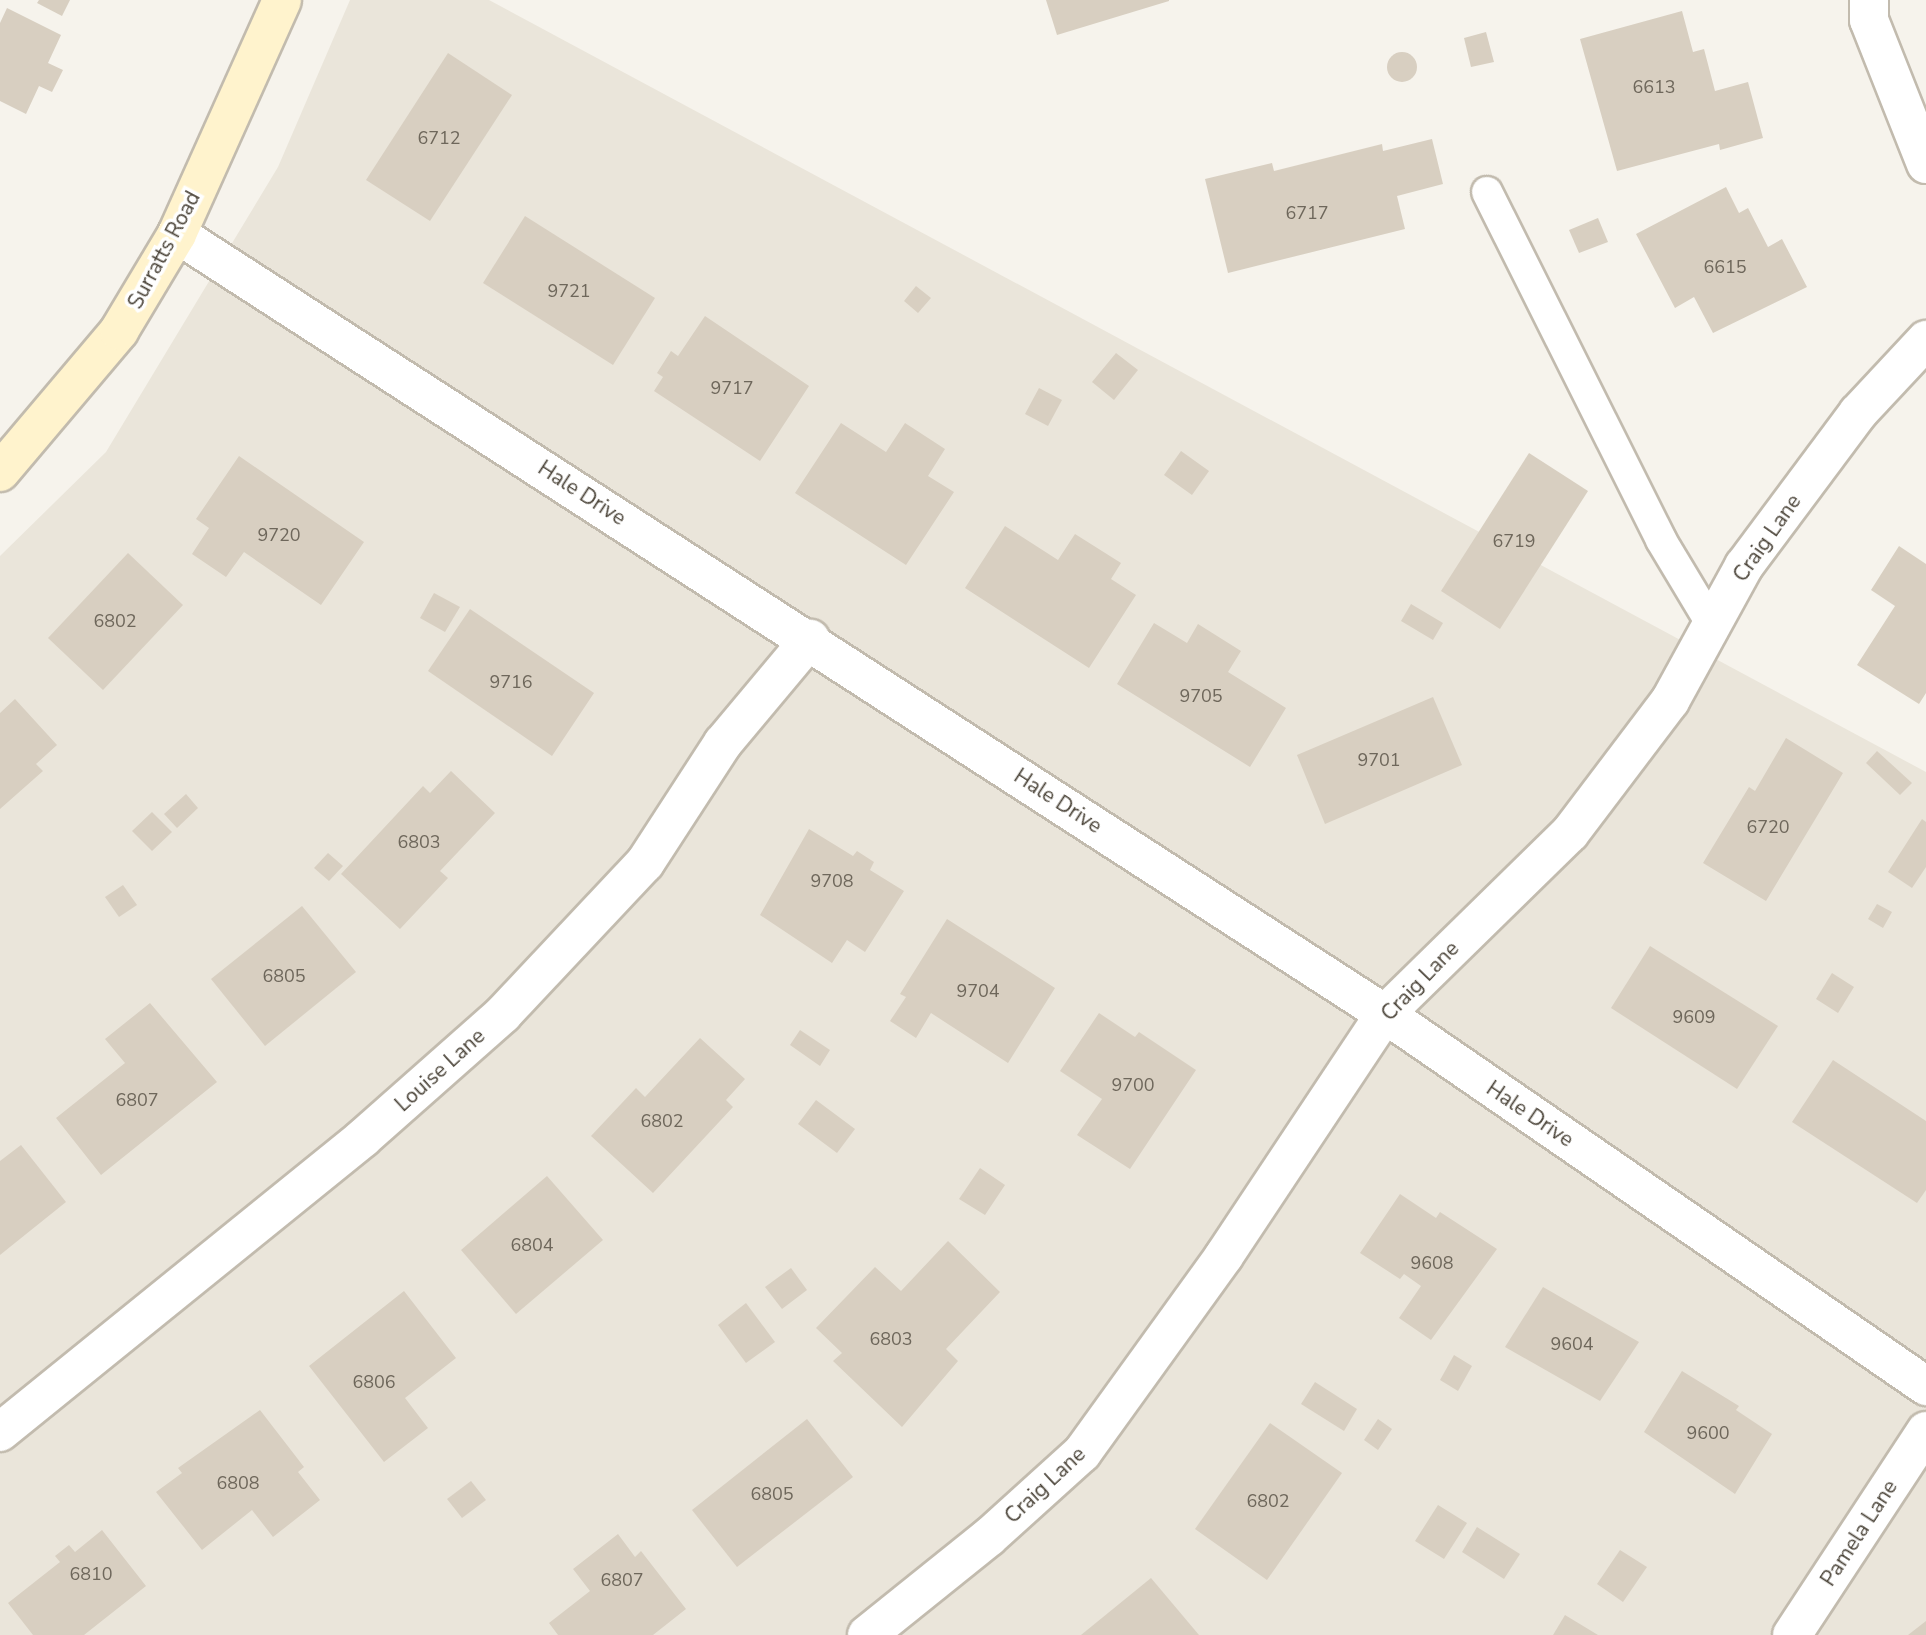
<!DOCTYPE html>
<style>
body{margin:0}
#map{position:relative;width:1926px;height:1635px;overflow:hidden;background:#f6f3ec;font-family:"Nunito Sans",sans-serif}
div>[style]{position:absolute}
.residential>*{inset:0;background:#eae5da}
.building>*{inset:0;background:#d8cfc1}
.round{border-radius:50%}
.roads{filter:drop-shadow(2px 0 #c2bbae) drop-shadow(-2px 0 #c2bbae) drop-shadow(0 2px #c2bbae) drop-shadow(0 -2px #c2bbae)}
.service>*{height:30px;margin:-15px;padding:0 15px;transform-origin:15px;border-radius:15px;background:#fff}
.minor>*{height:38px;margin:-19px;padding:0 19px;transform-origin:19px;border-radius:19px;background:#fff}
.secondary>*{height:38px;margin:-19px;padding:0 19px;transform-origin:19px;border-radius:19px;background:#fff3cd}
span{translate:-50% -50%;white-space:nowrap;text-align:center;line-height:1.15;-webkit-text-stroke:7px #fff;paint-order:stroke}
.number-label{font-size:18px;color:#6e675b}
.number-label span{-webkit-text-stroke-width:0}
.street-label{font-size:21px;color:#4b4439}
</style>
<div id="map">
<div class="residential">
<i style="clip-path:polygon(350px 0,489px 0,1926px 772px,1926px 1635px,0 1635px,0 556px,106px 452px,278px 167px)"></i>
</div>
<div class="building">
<i style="clip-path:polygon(39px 0,70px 0,62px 16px,37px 3px)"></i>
<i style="clip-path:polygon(1046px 0,1169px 0,1169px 1px,1057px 35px)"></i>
<i style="clip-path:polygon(7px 8px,61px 35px,48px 63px,63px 70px,52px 92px,39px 86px,26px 114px,0 101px,0 23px)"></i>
<i style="clip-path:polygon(1682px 11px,1693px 52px,1704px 49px,1715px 91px,1748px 82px,1763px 138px,1720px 150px,1719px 144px,1617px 171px,1580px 39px)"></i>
<i style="clip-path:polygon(1486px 32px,1494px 62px,1471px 67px,1464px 38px)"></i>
<i class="round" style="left:1387px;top:52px;width:30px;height:30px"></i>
<i style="clip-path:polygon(448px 53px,512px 95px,430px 221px,366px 180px)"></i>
<i style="clip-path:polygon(1432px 139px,1443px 184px,1397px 196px,1405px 229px,1228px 273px,1205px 179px,1272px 163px,1274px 171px,1382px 144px,1383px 151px)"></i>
<i style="clip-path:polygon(1726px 187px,1739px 213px,1748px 208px,1768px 247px,1782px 239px,1807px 287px,1713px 333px,1694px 297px,1675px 308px,1636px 234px)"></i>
<i style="clip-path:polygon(525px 216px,655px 298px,613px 365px,483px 283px)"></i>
<i style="clip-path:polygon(1598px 218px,1608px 242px,1579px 253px,1569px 230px)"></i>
<i style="clip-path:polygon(916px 286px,931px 298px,918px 313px,904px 301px)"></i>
<i style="clip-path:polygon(705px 316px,809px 386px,760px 461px,654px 391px,663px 377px,657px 373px,671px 351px,678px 356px)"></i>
<i style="clip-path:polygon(1116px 353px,1138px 370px,1114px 400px,1092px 382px)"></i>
<i style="clip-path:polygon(1039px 388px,1062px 400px,1048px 426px,1025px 414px)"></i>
<i style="clip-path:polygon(841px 423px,886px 452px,905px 423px,945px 449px,928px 476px,954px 492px,906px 565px,795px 493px)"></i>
<i style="clip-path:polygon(1181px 451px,1209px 471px,1192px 495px,1164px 475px)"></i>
<i style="clip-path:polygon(1529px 453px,1588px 491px,1500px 629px,1441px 591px)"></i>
<i style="clip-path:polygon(239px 456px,364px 542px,321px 605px,244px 552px,226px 577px,192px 554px,209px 528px,196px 519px)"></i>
<i style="clip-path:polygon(1005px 526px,1058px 560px,1075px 534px,1121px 563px,1111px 579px,1136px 595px,1089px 668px,965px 588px)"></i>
<i style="clip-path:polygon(1899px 546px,1926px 564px,1926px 693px,1919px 704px,1857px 665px,1895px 606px,1871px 590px)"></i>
<i style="clip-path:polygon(128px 553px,183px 605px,103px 690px,48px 638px)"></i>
<i style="clip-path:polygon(434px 593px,460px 607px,445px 632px,420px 618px)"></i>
<i style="clip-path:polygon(1411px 604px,1443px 623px,1433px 640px,1401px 621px)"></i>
<i style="clip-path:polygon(470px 609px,594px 693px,552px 756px,428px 671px)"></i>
<i style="clip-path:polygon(1154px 623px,1187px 643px,1198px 624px,1241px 651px,1228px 672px,1286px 708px,1250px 767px,1117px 684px)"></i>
<i style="clip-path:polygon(1433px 697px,1462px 765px,1325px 824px,1297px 755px)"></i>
<i style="clip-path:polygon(15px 699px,57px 745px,36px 764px,43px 771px,0 809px,0 713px)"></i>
<i style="clip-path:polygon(1786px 738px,1843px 773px,1766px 901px,1703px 863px,1749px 787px,1755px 791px)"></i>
<i style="clip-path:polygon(1877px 751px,1912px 783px,1900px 795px,1866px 763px)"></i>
<i style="clip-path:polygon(451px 771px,495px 813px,440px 871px,448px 878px,400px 929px,341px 874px,423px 786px,430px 793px)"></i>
<i style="clip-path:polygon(186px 794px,198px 808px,177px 828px,164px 814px)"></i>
<i style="clip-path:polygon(152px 812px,172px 832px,152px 851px,132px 831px)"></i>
<i style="clip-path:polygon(1922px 819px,1926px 822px,1926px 867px,1912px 888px,1888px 872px)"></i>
<i style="clip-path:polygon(809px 829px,853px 856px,857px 851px,874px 862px,870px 870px,904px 891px,865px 952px,847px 940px,832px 963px,760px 915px)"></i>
<i style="clip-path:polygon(328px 853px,343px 866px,329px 881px,314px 868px)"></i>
<i style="clip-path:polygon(123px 885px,137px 905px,119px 917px,105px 897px)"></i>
<i style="clip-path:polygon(1877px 904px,1892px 912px,1883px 928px,1868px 919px)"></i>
<i style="clip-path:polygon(302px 906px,356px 972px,265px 1046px,211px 979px)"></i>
<i style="clip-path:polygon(947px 919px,1055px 988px,1008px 1063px,931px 1013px,916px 1038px,890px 1021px,906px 997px,900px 994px)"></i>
<i style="clip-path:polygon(1650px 946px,1778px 1026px,1737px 1089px,1611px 1008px)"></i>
<i style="clip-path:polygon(1832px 973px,1854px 987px,1838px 1013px,1816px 999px)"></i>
<i style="clip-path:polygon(150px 1003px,217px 1082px,101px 1175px,56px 1118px,125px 1063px,105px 1039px)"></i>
<i style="clip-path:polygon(1099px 1013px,1135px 1037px,1139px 1032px,1196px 1070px,1130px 1169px,1077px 1135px,1102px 1099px,1060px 1071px)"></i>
<i style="clip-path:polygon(800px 1030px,830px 1050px,820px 1066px,790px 1045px)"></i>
<i style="clip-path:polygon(700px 1038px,745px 1079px,726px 1100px,733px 1107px,653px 1193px,591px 1136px,636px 1088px,645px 1097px)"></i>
<i style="clip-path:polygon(1833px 1060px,1926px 1121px,1926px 1190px,1917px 1203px,1792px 1122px)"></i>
<i style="clip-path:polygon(816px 1100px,855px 1129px,837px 1153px,798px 1124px)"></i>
<i style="clip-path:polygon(21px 1145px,66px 1202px,0 1255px,0 1161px)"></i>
<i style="clip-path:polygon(980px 1168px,1005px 1185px,985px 1215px,959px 1199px)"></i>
<i style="clip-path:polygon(547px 1176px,603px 1240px,516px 1314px,461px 1250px)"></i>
<i style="clip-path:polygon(1400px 1194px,1436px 1218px,1440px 1212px,1497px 1249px,1431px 1340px,1399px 1318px,1421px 1286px,1404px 1274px,1400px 1279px,1360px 1253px)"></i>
<i style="clip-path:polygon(948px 1241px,1000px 1292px,946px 1349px,958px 1361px,902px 1427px,833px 1361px,842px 1353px,816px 1328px,875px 1267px,901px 1291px)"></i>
<i style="clip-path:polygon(791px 1268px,807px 1290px,782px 1309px,765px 1287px)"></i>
<i style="clip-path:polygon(1543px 1287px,1639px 1342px,1600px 1401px,1505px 1347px)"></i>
<i style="clip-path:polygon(404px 1291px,456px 1358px,405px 1398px,428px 1428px,384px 1462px,309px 1366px)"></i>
<i style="clip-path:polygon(746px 1303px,775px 1342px,746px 1363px,718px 1325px)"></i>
<i style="clip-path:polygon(1454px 1355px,1472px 1366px,1458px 1391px,1440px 1380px)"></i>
<i style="clip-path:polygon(1682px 1371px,1739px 1406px,1736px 1410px,1772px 1434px,1735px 1494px,1644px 1432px)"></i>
<i style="clip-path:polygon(1315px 1382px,1357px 1409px,1344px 1431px,1301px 1404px)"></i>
<i style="clip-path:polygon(260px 1410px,304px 1467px,298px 1472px,320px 1500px,273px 1537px,252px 1510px,202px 1550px,156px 1492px,182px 1473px,178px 1468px)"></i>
<i style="clip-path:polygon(807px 1419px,853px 1477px,737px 1567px,692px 1510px)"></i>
<i style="clip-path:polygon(1378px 1419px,1392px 1429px,1378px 1450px,1364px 1440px)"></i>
<i style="clip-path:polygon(1270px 1423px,1342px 1473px,1267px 1580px,1195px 1529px)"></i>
<i style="clip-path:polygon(471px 1481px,486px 1500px,462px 1518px,447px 1499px)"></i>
<i style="clip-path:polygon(1438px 1505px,1467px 1523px,1444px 1559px,1415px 1541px)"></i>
<i style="clip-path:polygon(1477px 1527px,1520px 1554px,1504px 1579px,1462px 1552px)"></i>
<i style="clip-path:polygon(102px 1530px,146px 1586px,84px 1635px,33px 1635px,8px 1603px,60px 1562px,55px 1556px,69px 1545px,75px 1552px)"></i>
<i style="clip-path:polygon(618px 1534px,635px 1557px,641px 1551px,686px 1609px,653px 1635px,558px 1635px,549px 1623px,590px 1591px,573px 1569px)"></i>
<i style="clip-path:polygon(1620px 1550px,1647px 1567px,1623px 1602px,1597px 1584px)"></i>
<i style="clip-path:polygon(1151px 1578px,1199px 1635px,1081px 1635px)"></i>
<i style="clip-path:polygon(1565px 1615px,1598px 1635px,1553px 1635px)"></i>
<i style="clip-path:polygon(1926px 1621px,1926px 1635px,1908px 1635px)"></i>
</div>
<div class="roads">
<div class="service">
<i style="left:1487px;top:192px;width:389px;rotate:63.4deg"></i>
<i style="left:1661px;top:540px;width:99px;rotate:59deg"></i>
</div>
<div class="minor">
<i style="left:1869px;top:0;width:20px;rotate:90deg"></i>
<i style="left:1869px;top:20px;width:155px;rotate:68.4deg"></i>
<i style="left:177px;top:234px;width:1438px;rotate:32.85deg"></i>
<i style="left:1385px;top:1014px;width:657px;rotate:34.51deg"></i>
<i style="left:0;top:1432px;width:467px;rotate:-39deg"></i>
<i style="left:363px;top:1138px;width:187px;rotate:-41.5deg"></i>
<i style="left:503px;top:1014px;width:207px;rotate:-46.8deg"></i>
<i style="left:645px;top:863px;width:143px;rotate:-57deg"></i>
<i style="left:723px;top:743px;width:136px;rotate:-50.1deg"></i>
<i style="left:867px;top:1635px;width:156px;rotate:-38.8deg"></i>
<i style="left:989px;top:1537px;width:125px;rotate:-42.1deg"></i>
<i style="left:1082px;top:1453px;width:243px;rotate:-54.2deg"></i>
<i style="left:1224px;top:1256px;width:291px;rotate:-56.4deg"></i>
<i style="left:1385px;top:1014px;width:259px;rotate:-44.4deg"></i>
<i style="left:1570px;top:833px;width:166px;rotate:-52.9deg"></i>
<i style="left:1670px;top:701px;width:154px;rotate:-61.3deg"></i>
<i style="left:1744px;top:566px;width:191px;rotate:-53.3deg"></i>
<i style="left:1858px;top:413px;width:100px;rotate:-47deg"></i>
<i style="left:1792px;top:1635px;width:244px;rotate:-56.7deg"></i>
</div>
<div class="secondary">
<i style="left:0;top:472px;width:185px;rotate:-49.8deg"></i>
<i style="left:119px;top:331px;width:113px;rotate:-59.1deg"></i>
<i style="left:177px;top:234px;width:256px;rotate:-65.8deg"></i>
</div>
</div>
<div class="number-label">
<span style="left:1654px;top:87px">6613</span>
<span style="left:439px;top:138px">6712</span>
<span style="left:1307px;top:213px">6717</span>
<span style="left:1725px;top:267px">6615</span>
<span style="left:569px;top:291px">9721</span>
<span style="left:732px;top:388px">9717</span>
<span style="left:279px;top:535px">9720</span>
<span style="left:1514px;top:541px">6719</span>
<span style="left:115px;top:621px">6802</span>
<span style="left:511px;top:682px">9716</span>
<span style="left:1201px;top:696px">9705</span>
<span style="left:1379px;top:760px">9701</span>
<span style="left:1768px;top:827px">6720</span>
<span style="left:419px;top:842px">6803</span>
<span style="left:832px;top:881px">9708</span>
<span style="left:284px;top:976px">6805</span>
<span style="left:978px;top:991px">9704</span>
<span style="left:1694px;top:1017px">9609</span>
<span style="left:1133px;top:1085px">9700</span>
<span style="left:137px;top:1100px">6807</span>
<span style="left:662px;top:1121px">6802</span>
<span style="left:532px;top:1245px">6804</span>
<span style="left:1432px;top:1263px">9608</span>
<span style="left:891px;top:1339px">6803</span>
<span style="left:1572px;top:1344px">9604</span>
<span style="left:374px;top:1382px">6806</span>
<span style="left:1708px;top:1433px">9600</span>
<span style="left:238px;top:1483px">6808</span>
<span style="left:772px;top:1494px">6805</span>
<span style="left:1268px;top:1501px">6802</span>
<span style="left:91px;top:1574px">6810</span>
<span style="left:622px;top:1580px">6807</span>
</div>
<div class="street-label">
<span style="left:164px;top:250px;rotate:-62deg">Surratts Road</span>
<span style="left:582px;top:493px;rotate:33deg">Hale Drive</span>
<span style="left:1767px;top:538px;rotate:-55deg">Craig Lane</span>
<span style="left:1058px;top:801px;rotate:33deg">Hale Drive</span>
<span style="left:1420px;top:981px;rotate:-46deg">Craig Lane</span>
<span style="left:440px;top:1070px;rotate:-42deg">Louise Lane</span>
<span style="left:1530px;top:1114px;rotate:34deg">Hale Drive</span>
<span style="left:1045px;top:1485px;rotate:-43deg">Craig Lane</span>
<span style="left:1859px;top:1533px;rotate:-57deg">Pamela Lane</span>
</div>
</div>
